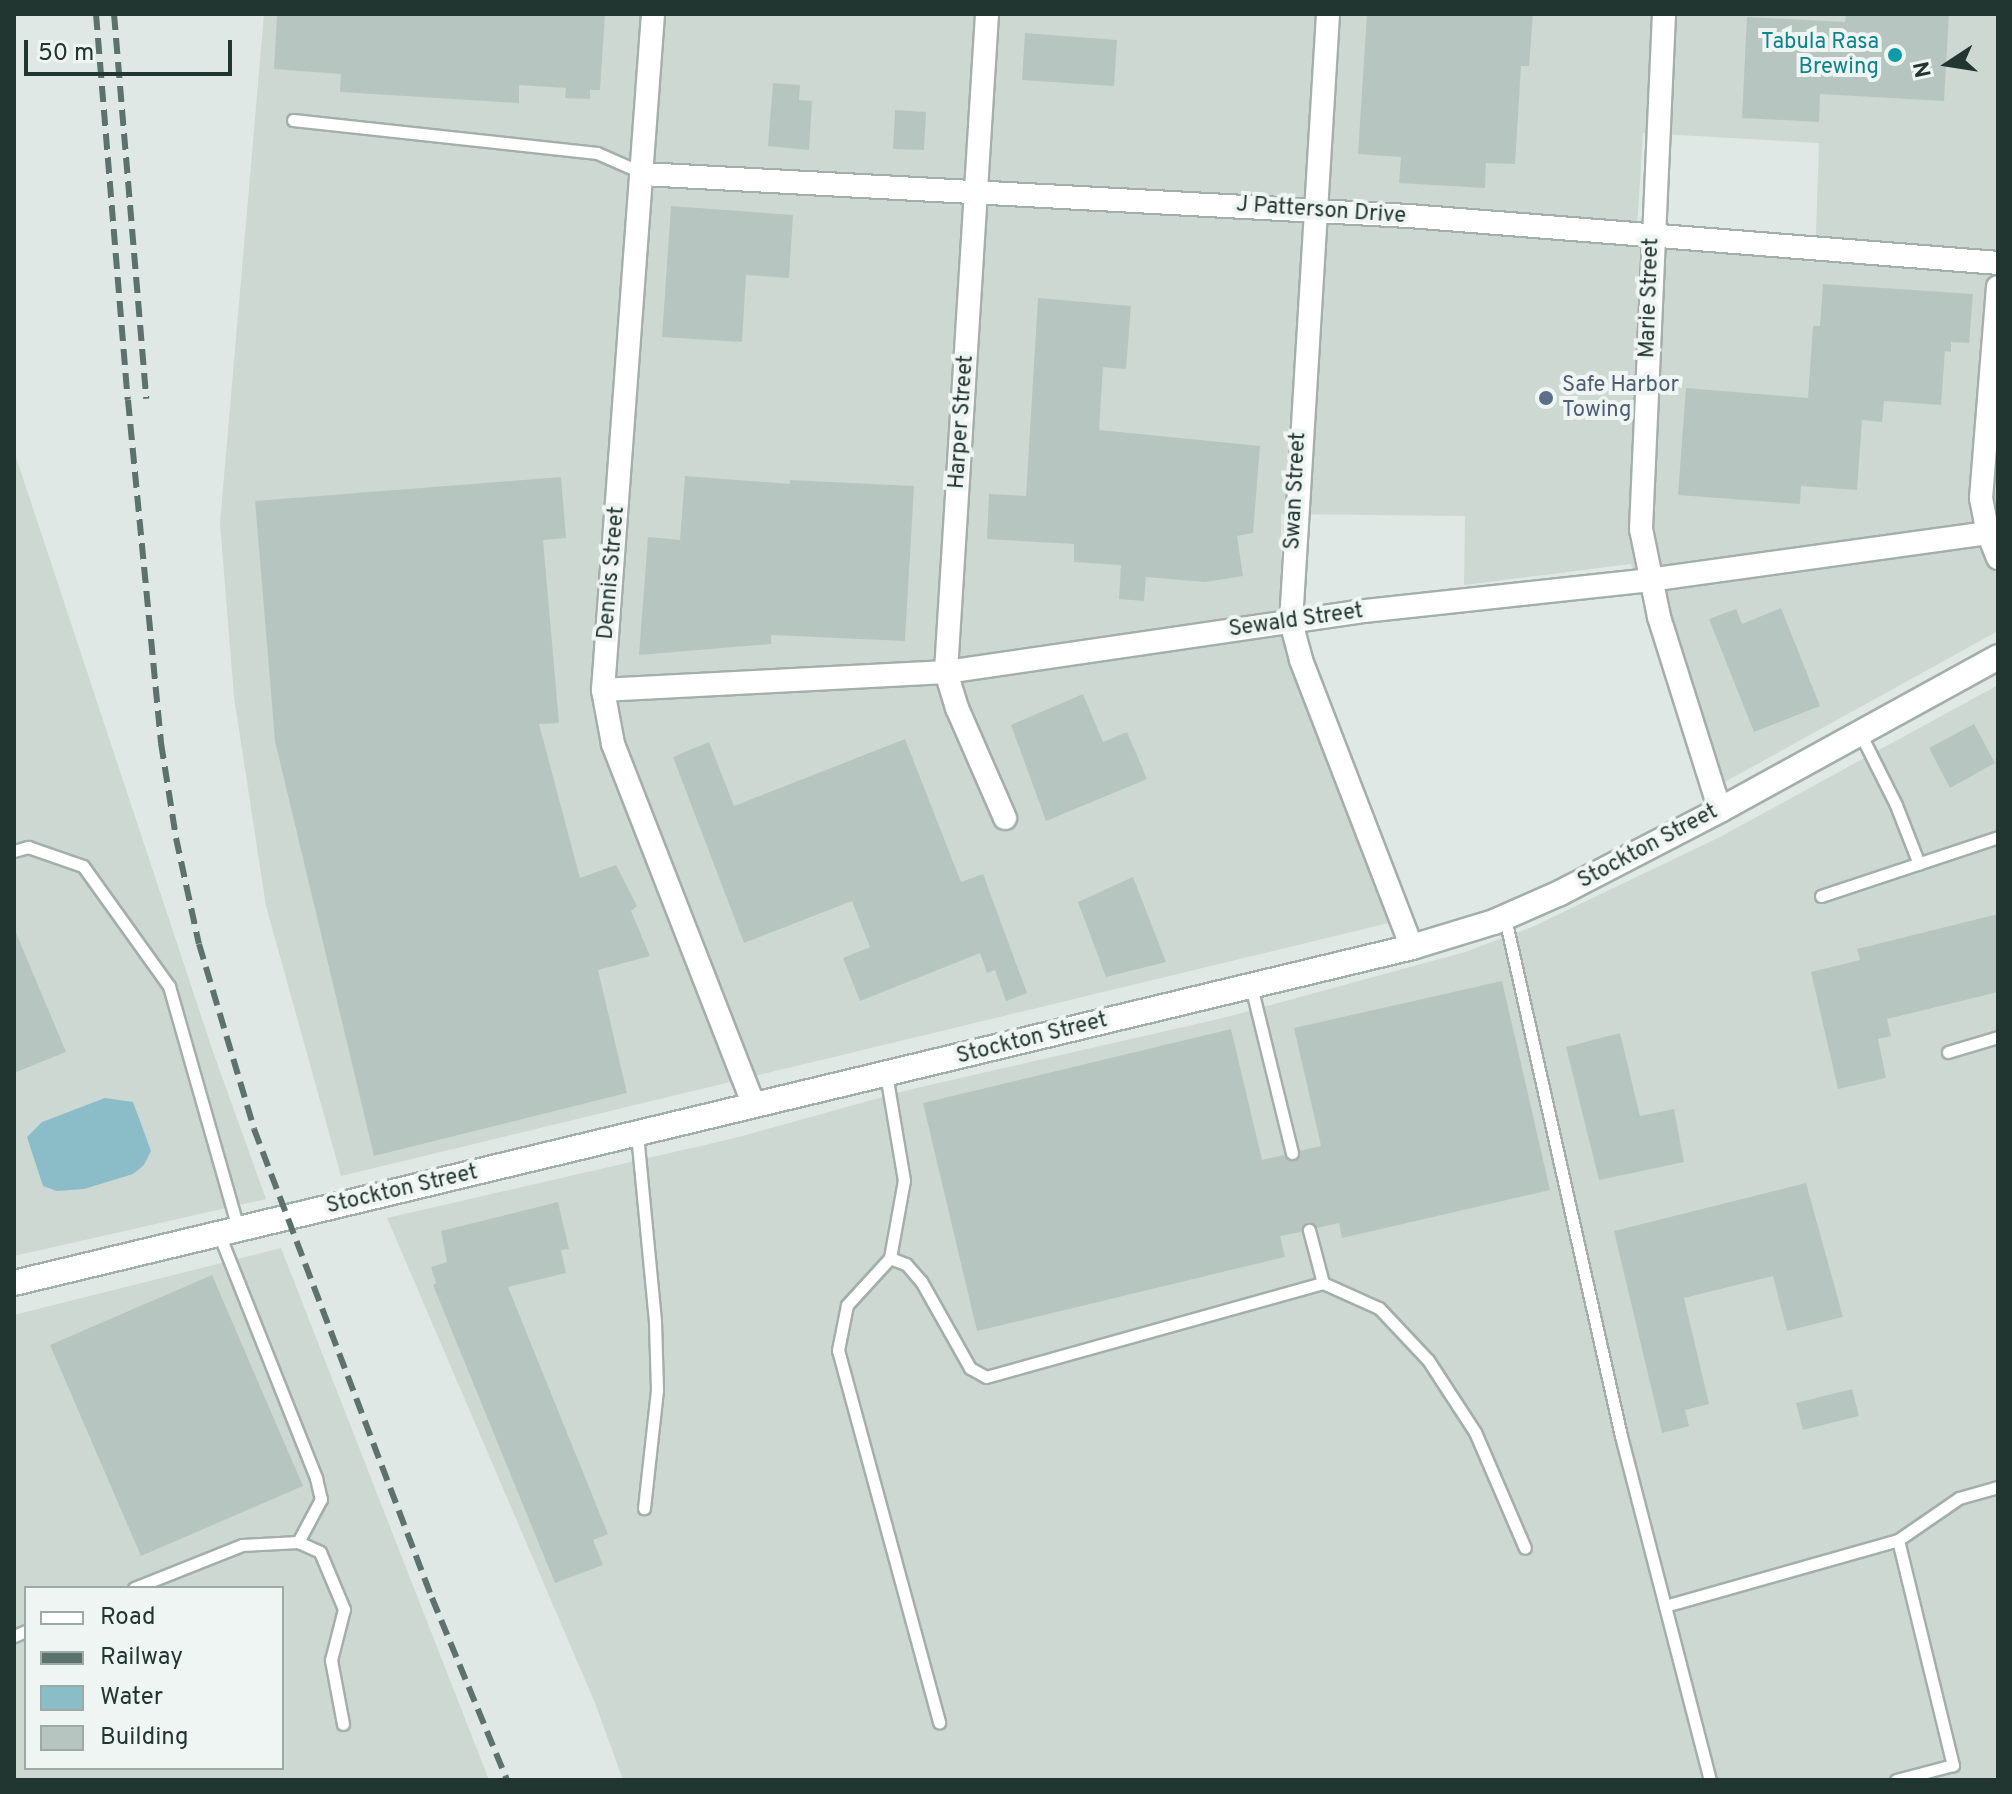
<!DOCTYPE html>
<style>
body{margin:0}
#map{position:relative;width:2012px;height:1794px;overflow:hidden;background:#dfe8e4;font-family:Overpass,sans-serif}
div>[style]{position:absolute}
.built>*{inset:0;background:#cdd8d3}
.water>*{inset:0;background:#8bbdc8}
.building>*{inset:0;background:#b7c5c0}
.roads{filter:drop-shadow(2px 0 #a3afab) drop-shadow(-2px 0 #a3afab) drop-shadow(0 2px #a3afab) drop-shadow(0 -2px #a3afab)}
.service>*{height:11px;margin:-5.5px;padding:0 5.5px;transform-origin:5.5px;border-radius:5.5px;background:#fff}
.minor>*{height:22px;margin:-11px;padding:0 11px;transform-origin:11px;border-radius:11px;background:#fff}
.secondary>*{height:24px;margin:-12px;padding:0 12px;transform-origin:12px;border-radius:12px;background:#fff}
.rail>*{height:6px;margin-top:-3px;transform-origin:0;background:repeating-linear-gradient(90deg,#5c726d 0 16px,transparent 0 24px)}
.dots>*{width:22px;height:22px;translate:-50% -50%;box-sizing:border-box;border:4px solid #eef5f2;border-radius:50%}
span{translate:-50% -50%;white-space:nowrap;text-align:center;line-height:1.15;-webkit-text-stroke:8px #eef5f2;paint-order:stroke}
.culture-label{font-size:22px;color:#0d838f}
.right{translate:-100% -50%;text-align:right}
.street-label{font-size:22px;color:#223631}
.service-label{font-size:22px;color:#4e5e75}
.left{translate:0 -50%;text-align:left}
.frame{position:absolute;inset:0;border:16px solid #223631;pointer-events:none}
.legend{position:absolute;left:24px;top:1586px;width:260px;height:184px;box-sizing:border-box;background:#eef5f2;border:2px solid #9ca9a5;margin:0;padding:10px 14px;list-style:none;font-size:24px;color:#223631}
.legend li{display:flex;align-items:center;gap:16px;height:40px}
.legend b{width:40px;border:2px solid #9ca9a5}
.north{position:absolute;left:1908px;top:24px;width:80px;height:80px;-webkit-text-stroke:6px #eef5f2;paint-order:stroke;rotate:258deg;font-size:22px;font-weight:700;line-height:32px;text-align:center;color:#223631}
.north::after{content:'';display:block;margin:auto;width:28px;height:36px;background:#223631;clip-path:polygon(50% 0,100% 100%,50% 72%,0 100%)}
.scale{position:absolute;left:24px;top:40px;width:208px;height:36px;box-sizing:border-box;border:4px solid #223631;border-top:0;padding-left:10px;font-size:24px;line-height:28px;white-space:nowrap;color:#223631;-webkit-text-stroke:6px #eef5f2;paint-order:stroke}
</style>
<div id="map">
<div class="built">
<i style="clip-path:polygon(evenodd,264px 14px,1998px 14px,1998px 631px,1703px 794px,1631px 564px,1464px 585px,1465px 516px,1281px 514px,1282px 613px,1393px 922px,341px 1176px,266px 906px,234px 697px,220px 523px,264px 14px,1643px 133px,1819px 143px,1815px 262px,1636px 243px,1643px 133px)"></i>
<i style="clip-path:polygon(14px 451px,212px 1049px,266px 1199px,14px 1256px)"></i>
<i style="clip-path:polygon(1998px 685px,1998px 1780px,623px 1780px,595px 1703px,387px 1218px,735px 1138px,908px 1090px,1223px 1018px,1465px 952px,1532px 927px,1720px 837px)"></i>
<i style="clip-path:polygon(evenodd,281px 1248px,489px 1780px,14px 1780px,14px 1315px,281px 1248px,26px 1588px,282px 1588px,282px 1768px,26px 1768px,26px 1588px)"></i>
</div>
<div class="water">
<i style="clip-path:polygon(105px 1098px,133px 1102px,151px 1151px,144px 1165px,133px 1174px,84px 1189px,57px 1191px,43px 1186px,27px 1137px,42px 1122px)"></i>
</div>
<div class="building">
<i style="clip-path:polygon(277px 14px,605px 14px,600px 90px,590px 90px,590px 99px,565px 98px,566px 88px,519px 85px,519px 103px,340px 92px,341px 74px,274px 69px)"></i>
<i style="clip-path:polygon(1367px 14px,1533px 14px,1529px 66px,1521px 66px,1515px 164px,1486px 163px,1485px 188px,1399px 183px,1401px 157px,1358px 154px)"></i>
<i style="clip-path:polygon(1846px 14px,1949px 14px,1944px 101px,1820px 94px,1819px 122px,1742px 118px,1747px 17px,1845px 22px)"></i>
<i style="clip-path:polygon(1025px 33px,1117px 40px,1114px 86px,1022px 80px)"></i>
<i style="clip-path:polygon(773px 83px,800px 85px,799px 100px,812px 101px,809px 150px,768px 146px)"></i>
<i style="clip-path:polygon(895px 110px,926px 112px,924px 150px,893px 149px)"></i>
<i style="clip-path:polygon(671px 206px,793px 215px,789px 278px,746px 275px,742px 342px,662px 337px)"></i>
<i style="clip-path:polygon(1823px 284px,1973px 294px,1969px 343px,1951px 342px,1951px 352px,1945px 351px,1941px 405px,1884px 401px,1882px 422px,1862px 420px,1857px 490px,1801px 486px,1800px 504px,1678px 495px,1686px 388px,1808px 398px,1813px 326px,1820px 326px)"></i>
<i style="clip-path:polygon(1038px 298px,1131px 306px,1126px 369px,1103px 367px,1099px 430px,1260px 446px,1253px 533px,1237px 536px,1243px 576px,1205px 582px,1146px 577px,1144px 601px,1119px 599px,1121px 565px,1074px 562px,1074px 544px,987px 539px,989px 494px,1026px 496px)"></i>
<i style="clip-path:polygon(685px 476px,790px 484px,790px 480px,914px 486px,905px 641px,771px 635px,771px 644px,639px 655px,648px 537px,680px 540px)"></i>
<i style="clip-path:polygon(561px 477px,566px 538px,543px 540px,559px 723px,539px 724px,580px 878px,616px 865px,637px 906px,631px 911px,650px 956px,598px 970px,627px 1093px,374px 1156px,275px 741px,255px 501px)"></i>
<i style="clip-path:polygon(1781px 608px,1820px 706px,1754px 732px,1709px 619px,1736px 609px,1742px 624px)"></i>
<i style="clip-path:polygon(1083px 694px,1103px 742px,1127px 732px,1147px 779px,1046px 821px,1011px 725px)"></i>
<i style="clip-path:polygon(1974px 724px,1995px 763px,1950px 788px,1929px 748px)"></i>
<i style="clip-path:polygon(905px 739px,961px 882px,983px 874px,1027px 993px,1006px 1001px,995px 970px,987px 973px,980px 953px,860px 1001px,843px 958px,870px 947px,852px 901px,744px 943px,673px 757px,709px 742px,734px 806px)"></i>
<i style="clip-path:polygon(1133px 877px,1166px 962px,1106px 977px,1078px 902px)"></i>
<i style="clip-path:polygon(1998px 914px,1998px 992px,1887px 1019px,1891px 1036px,1878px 1039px,1886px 1078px,1838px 1089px,1811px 972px,1860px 960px,1857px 949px)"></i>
<i style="clip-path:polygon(14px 928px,66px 1052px,14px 1073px)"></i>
<i style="clip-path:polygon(1502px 981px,1550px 1190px,1342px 1238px,1339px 1223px,1317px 1228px,1308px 1222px,1301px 1232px,1280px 1236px,1285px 1257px,977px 1331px,923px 1103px,1231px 1029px,1262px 1160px,1284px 1155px,1293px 1161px,1300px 1151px,1321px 1146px,1294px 1028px)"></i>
<i style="clip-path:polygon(1620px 1033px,1640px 1116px,1674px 1109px,1684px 1162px,1599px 1180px,1566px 1047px)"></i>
<i style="clip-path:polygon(1806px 1183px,1843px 1317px,1787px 1331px,1773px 1276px,1684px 1298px,1709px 1404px,1685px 1410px,1689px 1426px,1662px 1433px,1614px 1231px)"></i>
<i style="clip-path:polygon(558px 1202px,569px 1249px,561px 1250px,566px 1273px,508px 1287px,608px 1534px,593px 1540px,603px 1565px,555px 1583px,433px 1285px,436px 1283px,431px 1267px,447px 1262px,441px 1231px)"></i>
<i style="clip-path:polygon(212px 1275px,303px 1486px,141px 1556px,50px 1345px)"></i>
<i style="clip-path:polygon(1852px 1389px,1859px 1416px,1803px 1430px,1796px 1403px)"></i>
</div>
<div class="roads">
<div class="service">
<i style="left:293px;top:120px;width:306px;rotate:6.2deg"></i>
<i style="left:597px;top:153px;width:50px;rotate:23.5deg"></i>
<i style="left:1860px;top:733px;width:80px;rotate:63.4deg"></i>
<i style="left:1896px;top:805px;width:63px;rotate:68.7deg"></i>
<i style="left:14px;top:851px;width:15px;rotate:-16deg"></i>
<i style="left:28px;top:847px;width:58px;rotate:19.1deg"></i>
<i style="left:83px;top:866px;width:148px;rotate:54.4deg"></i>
<i style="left:169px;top:986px;width:253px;rotate:74.1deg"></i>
<i style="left:1821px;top:896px;width:187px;rotate:-18.4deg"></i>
<i style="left:1505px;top:918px;width:531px;rotate:77.38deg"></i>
<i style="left:1621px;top:1436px;width:355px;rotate:75.5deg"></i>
<i style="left:1251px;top:986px;width:172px;rotate:76.2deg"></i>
<i style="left:1948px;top:1052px;width:52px;rotate:-16.7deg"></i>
<i style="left:886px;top:1074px;width:108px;rotate:80.4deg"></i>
<i style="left:904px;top:1180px;width:79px;rotate:100.2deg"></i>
<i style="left:890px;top:1258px;width:64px;rotate:132.5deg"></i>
<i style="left:847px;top:1305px;width:46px;rotate:101.3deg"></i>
<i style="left:838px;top:1350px;width:386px;rotate:74.8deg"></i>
<i style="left:637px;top:1134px;width:189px;rotate:84.5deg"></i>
<i style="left:655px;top:1322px;width:68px;rotate:88.3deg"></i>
<i style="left:657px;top:1390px;width:119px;rotate:96.3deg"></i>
<i style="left:219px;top:1234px;width:263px;rotate:68.3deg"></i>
<i style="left:316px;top:1478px;width:22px;rotate:77deg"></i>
<i style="left:321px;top:1499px;width:49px;rotate:118.1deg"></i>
<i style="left:890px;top:1258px;width:17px;rotate:21deg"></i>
<i style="left:906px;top:1264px;width:23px;rotate:49deg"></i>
<i style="left:921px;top:1281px;width:100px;rotate:60.6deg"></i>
<i style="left:970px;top:1368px;width:18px;rotate:29deg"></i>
<i style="left:986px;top:1377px;width:350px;rotate:-15.6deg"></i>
<i style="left:1323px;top:1283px;width:55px;rotate:-104.8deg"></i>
<i style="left:1323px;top:1283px;width:61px;rotate:24.1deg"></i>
<i style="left:1379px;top:1308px;width:71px;rotate:46.7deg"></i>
<i style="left:1428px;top:1360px;width:86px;rotate:56.9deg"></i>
<i style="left:1475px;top:1432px;width:126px;rotate:66.7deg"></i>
<i style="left:1898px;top:1540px;width:74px;rotate:-34.5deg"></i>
<i style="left:1959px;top:1498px;width:41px;rotate:-15.8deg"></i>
<i style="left:134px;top:1588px;width:116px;rotate:-21.7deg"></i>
<i style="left:242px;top:1545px;width:56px;rotate:-3.1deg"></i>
<i style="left:298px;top:1542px;width:24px;rotate:24deg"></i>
<i style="left:320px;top:1552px;width:62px;rotate:67.2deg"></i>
<i style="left:344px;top:1609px;width:53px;rotate:104.3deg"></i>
<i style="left:331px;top:1660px;width:65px;rotate:79.4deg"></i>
<i style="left:1665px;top:1606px;width:242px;rotate:-15.8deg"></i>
<i style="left:1898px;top:1540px;width:232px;rotate:76.3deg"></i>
<i style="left:1953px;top:1765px;width:59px;rotate:165.3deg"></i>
<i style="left:14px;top:1636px;width:13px;rotate:-23deg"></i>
</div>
<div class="minor">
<i style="left:653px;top:14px;width:678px;rotate:94.23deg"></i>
<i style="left:603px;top:690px;width:55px;rotate:79.5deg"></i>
<i style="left:613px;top:744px;width:388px;rotate:68.7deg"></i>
<i style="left:987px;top:14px;width:659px;rotate:93.57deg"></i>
<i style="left:946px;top:672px;width:38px;rotate:73deg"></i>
<i style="left:957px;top:708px;width:120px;rotate:66.4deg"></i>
<i style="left:1328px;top:14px;width:609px;rotate:93.48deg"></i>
<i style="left:1291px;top:622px;width:39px;rotate:75deg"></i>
<i style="left:1301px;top:660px;width:308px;rotate:68.9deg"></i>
<i style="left:1664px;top:14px;width:516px;rotate:92.56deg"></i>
<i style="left:1641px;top:529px;width:90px;rotate:78.4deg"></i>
<i style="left:1659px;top:617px;width:202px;rotate:72.5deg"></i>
<i style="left:643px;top:174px;width:767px;rotate:3.14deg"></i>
<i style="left:1409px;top:216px;width:591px;rotate:4.56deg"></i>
<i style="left:1998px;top:287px;width:212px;rotate:94.6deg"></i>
<i style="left:1981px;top:498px;width:36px;rotate:79deg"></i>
<i style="left:1988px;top:533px;width:27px;rotate:68deg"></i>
<i style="left:603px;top:690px;width:343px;rotate:-3deg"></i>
<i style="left:946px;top:672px;width:414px;rotate:-8.3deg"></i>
<i style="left:1356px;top:612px;width:295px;rotate:-6.2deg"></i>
<i style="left:1649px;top:580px;width:342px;rotate:-7.9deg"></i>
</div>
<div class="secondary">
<i style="left:14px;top:1283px;width:1438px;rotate:-13.51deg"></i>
<i style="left:1412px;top:947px;width:86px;rotate:-17deg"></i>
<i style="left:1494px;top:922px;width:72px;rotate:-23.7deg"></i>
<i style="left:1560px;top:893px;width:180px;rotate:-27.4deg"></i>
<i style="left:1720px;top:810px;width:317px;rotate:-28.8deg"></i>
</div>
</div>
<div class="rail">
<i style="left:96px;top:14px;width:387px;rotate:85.3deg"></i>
<i style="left:128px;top:400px;width:345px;rotate:84.5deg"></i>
<i style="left:161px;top:743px;width:96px;rotate:81deg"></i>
<i style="left:176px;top:838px;width:108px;rotate:77.8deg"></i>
<i style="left:199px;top:944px;width:193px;rotate:73.4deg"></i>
<i style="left:254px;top:1129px;width:502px;rotate:69.22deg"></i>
<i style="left:432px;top:1598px;width:197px;rotate:67.6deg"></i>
<i style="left:114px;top:14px;width:386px;rotate:85.2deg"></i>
</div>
<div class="dots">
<i style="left:1895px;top:55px;background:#0f9aa8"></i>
<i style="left:1546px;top:398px;background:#5c6f8a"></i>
</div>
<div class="culture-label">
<span class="right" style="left:1879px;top:55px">Tabula Rasa<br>Brewing</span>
</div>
<div class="street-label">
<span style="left:1321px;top:211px;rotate:4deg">J Patterson Drive</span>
<span style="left:1650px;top:298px;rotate:-88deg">Marie Street</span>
<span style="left:962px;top:422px;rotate:-86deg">Harper Street</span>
<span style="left:1296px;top:491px;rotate:-87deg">Swan Street</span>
<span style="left:612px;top:573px;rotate:-85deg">Dennis Street</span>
<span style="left:1296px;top:621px;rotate:-8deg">Sewald Street</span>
<span style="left:1648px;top:847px;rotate:-28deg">Stockton Street</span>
<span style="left:1032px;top:1039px;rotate:-14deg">Stockton Street</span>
<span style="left:402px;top:1190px;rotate:-13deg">Stockton Street</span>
</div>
<div class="service-label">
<span class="left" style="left:1562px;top:398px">Safe Harbor<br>Towing</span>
</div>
<div class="frame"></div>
<ul class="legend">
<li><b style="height:10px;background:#fff"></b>Road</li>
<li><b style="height:10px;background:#5c726d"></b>Railway</li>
<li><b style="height:22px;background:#8bbdc8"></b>Water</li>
<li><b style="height:22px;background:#b7c5c0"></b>Building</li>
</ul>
<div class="north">N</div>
<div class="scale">50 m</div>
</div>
